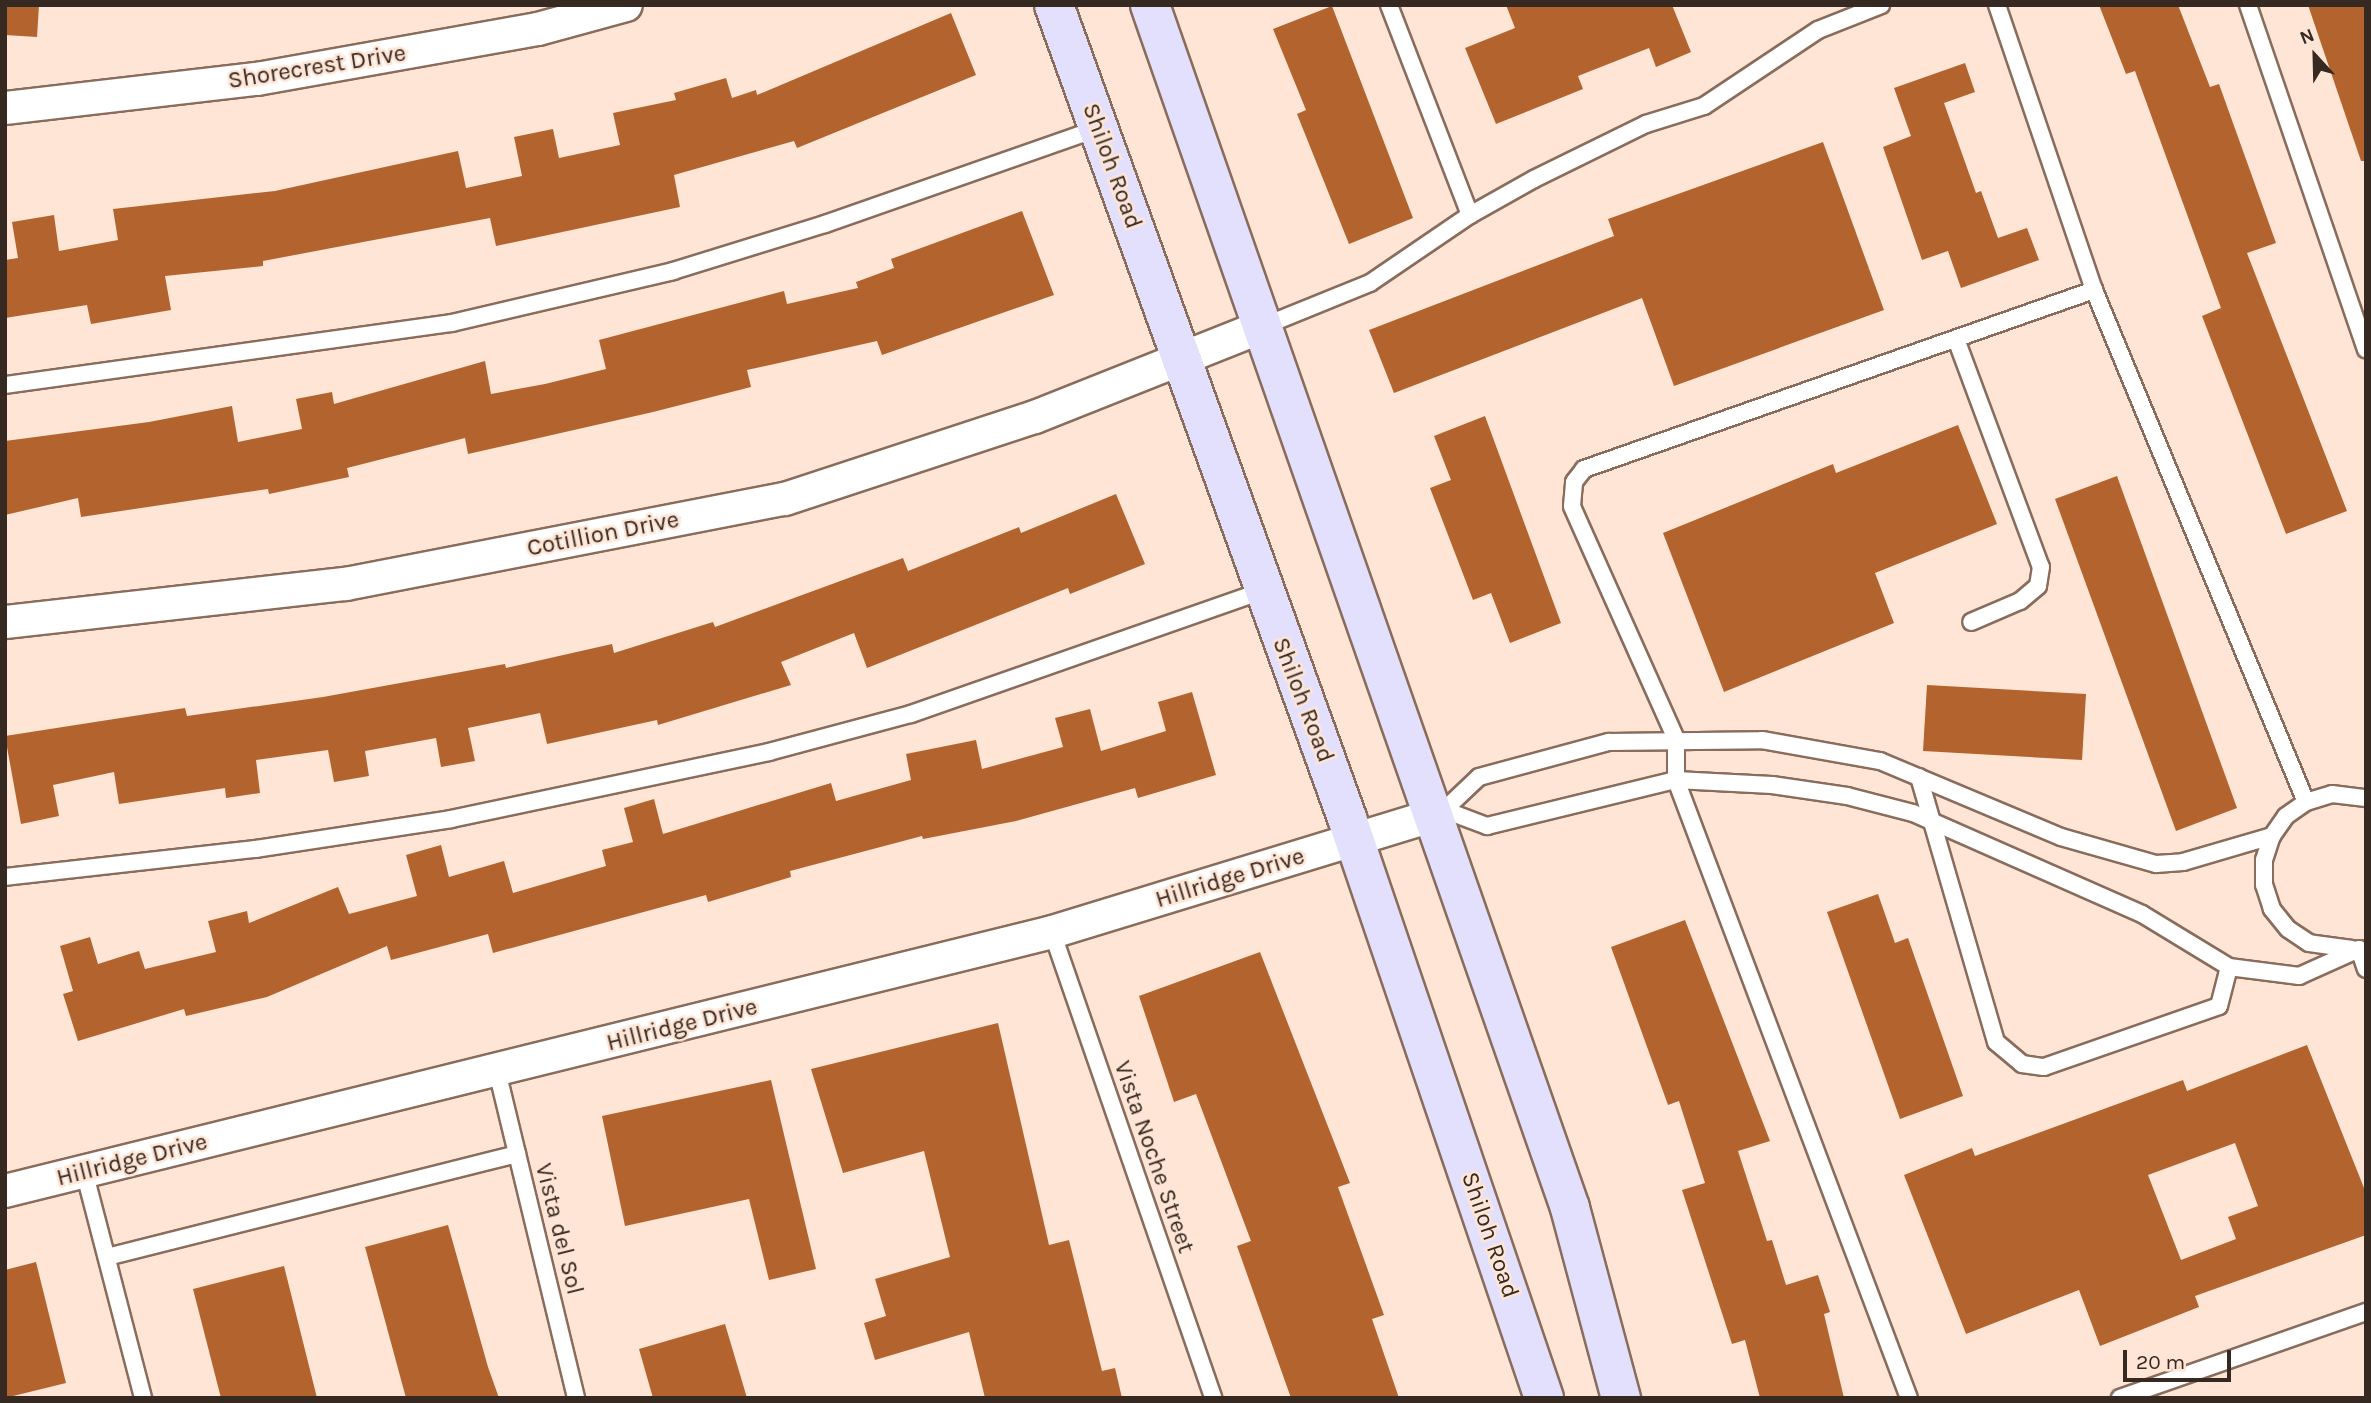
<!DOCTYPE html>
<style>
body{margin:0}
#map{position:relative;width:2371px;height:1403px;overflow:hidden;background:#ffe5d5;font-family:Karla,sans-serif}
div>[style]{position:absolute}
.building>*{inset:0;background:#b3632d}
.roads{filter:drop-shadow(2px 0 #896c5c) drop-shadow(-2px 0 #896c5c) drop-shadow(0 2px #896c5c) drop-shadow(0 -2px #896c5c)}
.service>*{height:16px;margin:-8px;padding:0 8px;transform-origin:8px;border-radius:8px;background:#fff}
.minor>*{height:32px;margin:-16px;padding:0 16px;transform-origin:16px;border-radius:16px;background:#fff}
.secondary>*{height:38px;margin:-19px;padding:0 19px;transform-origin:19px;border-radius:19px;background:#e2e0fd}
span{translate:-50% -50%;white-space:nowrap;text-align:center;line-height:1.15;-webkit-text-stroke:5px #ffe5d5;paint-order:stroke}
.street-label{font-size:24px;color:#352922}
.frame{position:absolute;inset:0;border:7px solid #352922;pointer-events:none}
.north{position:absolute;left:2280px;top:21px;width:70px;height:70px;-webkit-text-stroke:5px #ffe5d5;paint-order:stroke;rotate:338deg;font-size:19px;font-weight:700;line-height:28px;text-align:center;color:#352922}
.north::after{content:'';display:block;margin:auto;width:24px;height:32px;background:#352922;clip-path:polygon(50% 0,100% 100%,50% 72%,0 100%)}
.scale{position:absolute;left:2123px;top:1350px;width:108px;height:32px;box-sizing:border-box;border:4px solid #352922;border-top:0;padding-left:9px;font-size:21px;line-height:24px;white-space:nowrap;color:#352922;-webkit-text-stroke:5px #ffe5d5;paint-order:stroke}
</style>
<div id="map">
<div class="building">
<i style="clip-path:polygon(5px 5px,39px 5px,37px 37px,5px 35px)"></i>
<i style="clip-path:polygon(1506px 5px,1672px 5px,1691px 52px,1656px 67px,1649px 48px,1578px 76px,1583px 89px,1496px 124px,1465px 48px,1515px 28px)"></i>
<i style="clip-path:polygon(2099px 5px,2178px 5px,2210px 87px,2219px 84px,2276px 243px,2247px 253px,2347px 511px,2286px 534px,2202px 316px,2221px 308px,2135px 71px,2126px 74px)"></i>
<i style="clip-path:polygon(2308px 5px,2366px 5px,2366px 161px,2361px 161px)"></i>
<i style="clip-path:polygon(1332px 6px,1413px 218px,1349px 244px,1297px 114px,1306px 110px,1273px 29px)"></i>
<i style="clip-path:polygon(951px 13px,976px 75px,797px 148px,794px 141px,674px 175px,680px 207px,496px 246px,490px 218px,263px 261px,263px 266px,165px 276px,171px 310px,91px 324px,87px 305px,5px 318px,5px 260px,18px 258px,12px 222px,54px 215px,59px 251px,118px 240px,113px 209px,275px 191px,458px 151px,466px 188px,522px 176px,514px 137px,553px 129px,559px 158px,620px 145px,613px 113px,676px 100px,674px 93px,726px 78px,732px 98px,756px 90px,757px 95px)"></i>
<i style="clip-path:polygon(1965px 63px,1975px 92px,1944px 103px,1976px 193px,1981px 191px,1998px 238px,2027px 228px,2039px 260px,1961px 288px,1948px 251px,1922px 260px,1883px 147px,1911px 136px,1894px 88px)"></i>
<i style="clip-path:polygon(1823px 142px,1884px 310px,1674px 386px,1642px 298px,1394px 393px,1369px 330px,1614px 236px,1608px 219px)"></i>
<i style="clip-path:polygon(1022px 211px,1054px 295px,882px 355px,877px 341px,747px 370px,751px 387px,653px 412px,468px 454px,465px 438px,347px 468px,349px 477px,269px 494px,268px 489px,81px 517px,78px 498px,5px 515px,5px 441px,149px 422px,232px 406px,238px 442px,302px 429px,296px 399px,332px 392px,334px 404px,485px 361px,491px 394px,545px 384px,606px 369px,599px 340px,784px 291px,787px 304px,858px 288px,856px 282px,894px 268px,891px 259px)"></i>
<i style="clip-path:polygon(1485px 416px,1561px 623px,1510px 643px,1491px 593px,1473px 600px,1430px 488px,1451px 480px,1434px 436px)"></i>
<i style="clip-path:polygon(1958px 425px,1997px 524px,1875px 573px,1894px 623px,1724px 692px,1663px 533px,1833px 464px,1836px 473px)"></i>
<i style="clip-path:polygon(2117px 476px,2237px 808px,2176px 831px,2055px 499px)"></i>
<i style="clip-path:polygon(1116px 494px,1145px 564px,1070px 594px,1068px 588px,867px 668px,854px 633px,781px 662px,791px 685px,658px 725px,657px 720px,547px 744px,540px 713px,468px 728px,475px 761px,441px 767px,436px 738px,365px 751px,369px 776px,334px 782px,328px 750px,256px 760px,260px 793px,226px 798px,225px 788px,119px 804px,114px 772px,53px 785px,59px 816px,21px 824px,5px 736px,185px 708px,187px 716px,323px 697px,505px 664px,506px 668px,612px 644px,614px 653px,713px 622px,715px 627px,903px 558px,908px 571px,1019px 527px,1021px 533px)"></i>
<i style="clip-path:polygon(1927px 685px,2086px 694px,2082px 760px,1923px 751px)"></i>
<i style="clip-path:polygon(1192px 692px,1216px 775px,1138px 798px,1135px 788px,1016px 821px,923px 839px,922px 836px,790px 871px,791px 877px,708px 902px,706px 895px,493px 953px,488px 934px,391px 960px,387px 946px,267px 997px,186px 1016px,184px 1009px,78px 1041px,63px 994px,73px 991px,60px 946px,90px 937px,98px 964px,139px 951px,145px 969px,216px 952px,208px 921px,247px 911px,249px 923px,338px 887px,349px 914px,417px 896px,406px 855px,441px 845px,449px 877px,504px 861px,513px 893px,606px 866px,602px 850px,633px 842px,624px 808px,654px 799px,663px 834px,831px 783px,836px 801px,911px 780px,906px 754px,976px 740px,982px 769px,1063px 747px,1055px 718px,1090px 709px,1101px 751px,1166px 731px,1158px 702px)"></i>
<i style="clip-path:polygon(1878px 894px,1895px 943px,1908px 938px,1963px 1096px,1900px 1119px,1827px 912px)"></i>
<i style="clip-path:polygon(1685px 920px,1770px 1141px,1738px 1151px,1767px 1241px,1772px 1240px,1786px 1285px,1818px 1275px,1830px 1312px,1824px 1314px,1844px 1398px,1760px 1398px,1745px 1340px,1732px 1344px,1682px 1190px,1705px 1183px,1679px 1101px,1668px 1105px,1611px 947px)"></i>
<i style="clip-path:polygon(1260px 952px,1350px 1183px,1338px 1187px,1384px 1315px,1372px 1319px,1399px 1398px,1291px 1398px,1237px 1246px,1251px 1241px,1196px 1094px,1174px 1102px,1139px 996px)"></i>
<i style="clip-path:polygon(998px 1023px,1049px 1245px,1069px 1240px,1102px 1371px,1115px 1368px,1122px 1398px,985px 1398px,969px 1332px,875px 1360px,864px 1323px,886px 1316px,875px 1279px,950px 1257px,924px 1151px,843px 1173px,811px 1069px)"></i>
<i style="clip-path:polygon(evenodd,2307px 1045px,2366px 1193px,2366px 1235px,2195px 1296px,2199px 1307px,2100px 1346px,2079px 1290px,1966px 1334px,1904px 1175px,1972px 1148px,1975px 1156px,2183px 1080px,2187px 1091px,2307px 1045px,2235px 1143px,2258px 1206px,2228px 1217px,2236px 1239px,2181px 1260px,2148px 1175px,2235px 1143px)"></i>
<i style="clip-path:polygon(771px 1080px,816px 1269px,769px 1280px,749px 1199px,625px 1226px,602px 1116px)"></i>
<i style="clip-path:polygon(448px 1225px,488px 1367px,499px 1398px,406px 1398px,365px 1247px)"></i>
<i style="clip-path:polygon(36px 1262px,66px 1383px,5px 1398px,5px 1270px)"></i>
<i style="clip-path:polygon(284px 1266px,317px 1398px,221px 1398px,193px 1289px)"></i>
<i style="clip-path:polygon(725px 1324px,747px 1398px,653px 1398px,639px 1349px)"></i>
</div>
<div class="roads">
<div class="service">
<i style="left:1389px;top:5px;width:225px;rotate:68.9deg"></i>
<i style="left:1997px;top:5px;width:301px;rotate:71.2deg"></i>
<i style="left:2094px;top:290px;width:554px;rotate:67.51deg"></i>
<i style="left:2248px;top:5px;width:364px;rotate:71.1deg"></i>
<i style="left:1264px;top:326px;width:114px;rotate:-22.1deg"></i>
<i style="left:1370px;top:283px;width:121px;rotate:-34.2deg"></i>
<i style="left:1470px;top:215px;width:73px;rotate:-29.4deg"></i>
<i style="left:1534px;top:179px;width:125px;rotate:-26.2deg"></i>
<i style="left:1646px;top:124px;width:61px;rotate:-17.2deg"></i>
<i style="left:1704px;top:106px;width:137px;rotate:-33.7deg"></i>
<i style="left:1818px;top:30px;width:68px;rotate:-21.6deg"></i>
<i style="left:1956px;top:339px;width:243px;rotate:69.6deg"></i>
<i style="left:2041px;top:567px;width:19px;rotate:99deg"></i>
<i style="left:2038px;top:586px;width:23px;rotate:140deg"></i>
<i style="left:2020px;top:601px;width:53px;rotate:156.8deg"></i>
<i style="left:5px;top:385px;width:451px;rotate:-7.9deg"></i>
<i style="left:452px;top:323px;width:227px;rotate:-13.2deg"></i>
<i style="left:673px;top:271px;width:159px;rotate:-17.2deg"></i>
<i style="left:825px;top:224px;width:290px;rotate:-19.3deg"></i>
<i style="left:1919px;top:777px;width:276px;rotate:73.8deg"></i>
<i style="left:1996px;top:1042px;width:34px;rotate:40deg"></i>
<i style="left:2022px;top:1064px;width:22px;rotate:8deg"></i>
<i style="left:2044px;top:1067px;width:185px;rotate:-19.2deg"></i>
<i style="left:2219px;top:1006px;width:40px;rotate:-75.6deg"></i>
<i style="left:1447px;top:811px;width:43px;rotate:20.6deg"></i>
<i style="left:1487px;top:826px;width:195px;rotate:-13.7deg"></i>
<i style="left:1676px;top:780px;width:96px;rotate:3deg"></i>
<i style="left:1772px;top:785px;width:76px;rotate:8.3deg"></i>
<i style="left:1847px;top:796px;width:68px;rotate:14.4deg"></i>
<i style="left:1913px;top:813px;width:250px;rotate:23.8deg"></i>
<i style="left:2142px;top:914px;width:102px;rotate:31.3deg"></i>
<i style="left:2229px;top:967px;width:71px;rotate:7.3deg"></i>
<i style="left:2299px;top:976px;width:66px;rotate:-24.2deg"></i>
<i style="left:2359px;top:949px;width:21px;rotate:71deg"></i>
<i style="left:1441px;top:813px;width:52px;rotate:-43.5deg"></i>
<i style="left:1479px;top:777px;width:135px;rotate:-15.1deg"></i>
<i style="left:1609px;top:742px;width:153px;rotate:-0.7deg"></i>
<i style="left:1762px;top:740px;width:120px;rotate:10.1deg"></i>
<i style="left:1880px;top:761px;width:196px;rotate:22.8deg"></i>
<i style="left:2061px;top:837px;width:99px;rotate:15.9deg"></i>
<i style="left:2156px;top:864px;width:27px;rotate:-4deg"></i>
<i style="left:2183px;top:862px;width:93px;rotate:-16.3deg"></i>
<i style="left:5px;top:877px;width:253px;rotate:-6.4deg"></i>
<i style="left:256px;top:849px;width:197px;rotate:-8.7deg"></i>
<i style="left:451px;top:819px;width:325px;rotate:-11.9deg"></i>
<i style="left:769px;top:752px;width:147px;rotate:-15deg"></i>
<i style="left:911px;top:714px;width:373px;rotate:-19.3deg"></i>
<i style="left:1052px;top:932px;width:493px;rotate:70.9deg"></i>
<i style="left:2352px;top:949px;width:43px;rotate:-172.1deg"></i>
<i style="left:2309px;top:943px;width:25px;rotate:-146deg"></i>
<i style="left:2288px;top:929px;width:26px;rotate:-129deg"></i>
<i style="left:2272px;top:909px;width:25px;rotate:-108deg"></i>
<i style="left:2264px;top:885px;width:25px;rotate:-90deg"></i>
<i style="left:2264px;top:860px;width:25px;rotate:-72deg"></i>
<i style="left:2272px;top:836px;width:24px;rotate:-55deg"></i>
<i style="left:2286px;top:816px;width:24px;rotate:-35deg"></i>
<i style="left:2306px;top:802px;width:27px;rotate:-17deg"></i>
<i style="left:2332px;top:794px;width:34px;rotate:7deg"></i>
<i style="left:497px;top:1071px;width:336px;rotate:76.4deg"></i>
<i style="left:84px;top:1171px;width:235px;rotate:75.4deg"></i>
<i style="left:107px;top:1257px;width:423px;rotate:-14.1deg"></i>
<i style="left:1909px;top:1398px;width:660px;rotate:-110.66deg"></i>
<i style="left:1676px;top:780px;width:41px;rotate:-90deg"></i>
<i style="left:1676px;top:739px;width:255px;rotate:-114.1deg"></i>
<i style="left:1572px;top:506px;width:24px;rotate:-85deg"></i>
<i style="left:1574px;top:482px;width:16px;rotate:-52deg"></i>
<i style="left:1584px;top:469px;width:541px;rotate:-19.34deg"></i>
<i style="left:2120px;top:1398px;width:261px;rotate:-19.3deg"></i>
</div>
<div class="minor">
<i style="left:5px;top:108px;width:254px;rotate:-6.6deg"></i>
<i style="left:257px;top:79px;width:285px;rotate:-10.1deg"></i>
<i style="left:538px;top:29px;width:91px;rotate:-15.3deg"></i>
<i style="left:5px;top:622px;width:343px;rotate:-6.4deg"></i>
<i style="left:346px;top:584px;width:447px;rotate:-11deg"></i>
<i style="left:785px;top:499px;width:263px;rotate:-18.2deg"></i>
<i style="left:1035px;top:417px;width:246px;rotate:-21.7deg"></i>
<i style="left:5px;top:1191px;width:1079px;rotate:-13.89deg"></i>
<i style="left:1052px;top:932px;width:397px;rotate:-17deg"></i>
</div>
<div class="secondary">
<i style="left:1054px;top:5px;width:864px;rotate:70.18deg"></i>
<i style="left:1347px;top:818px;width:613px;rotate:71.24deg"></i>
<i style="left:1150px;top:5px;width:1274px;rotate:70.75deg"></i>
<i style="left:1570px;top:1208px;width:197px;rotate:75deg"></i>
</div>
</div>
<div class="street-label">
<span style="left:317px;top:67px;rotate:-9deg">Shorecrest Drive</span>
<span style="left:1112px;top:166px;rotate:70deg">Shiloh Road</span>
<span style="left:603px;top:534px;rotate:-11deg">Cotillion Drive</span>
<span style="left:1303px;top:700px;rotate:69deg">Shiloh Road</span>
<span style="left:1230px;top:878px;rotate:-17deg">Hillridge Drive</span>
<span style="left:682px;top:1025px;rotate:-14deg">Hillridge Drive</span>
<span style="left:1154px;top:1157px;rotate:71deg">Vista Noche Street</span>
<span style="left:132px;top:1160px;rotate:-14deg">Hillridge Drive</span>
<span style="left:559px;top:1229px;rotate:76deg">Vista del Sol</span>
<span style="left:1490px;top:1235px;rotate:71deg">Shiloh Road</span>
</div>
<div class="frame"></div>
<div class="north">N</div>
<div class="scale">20 m</div>
</div>
